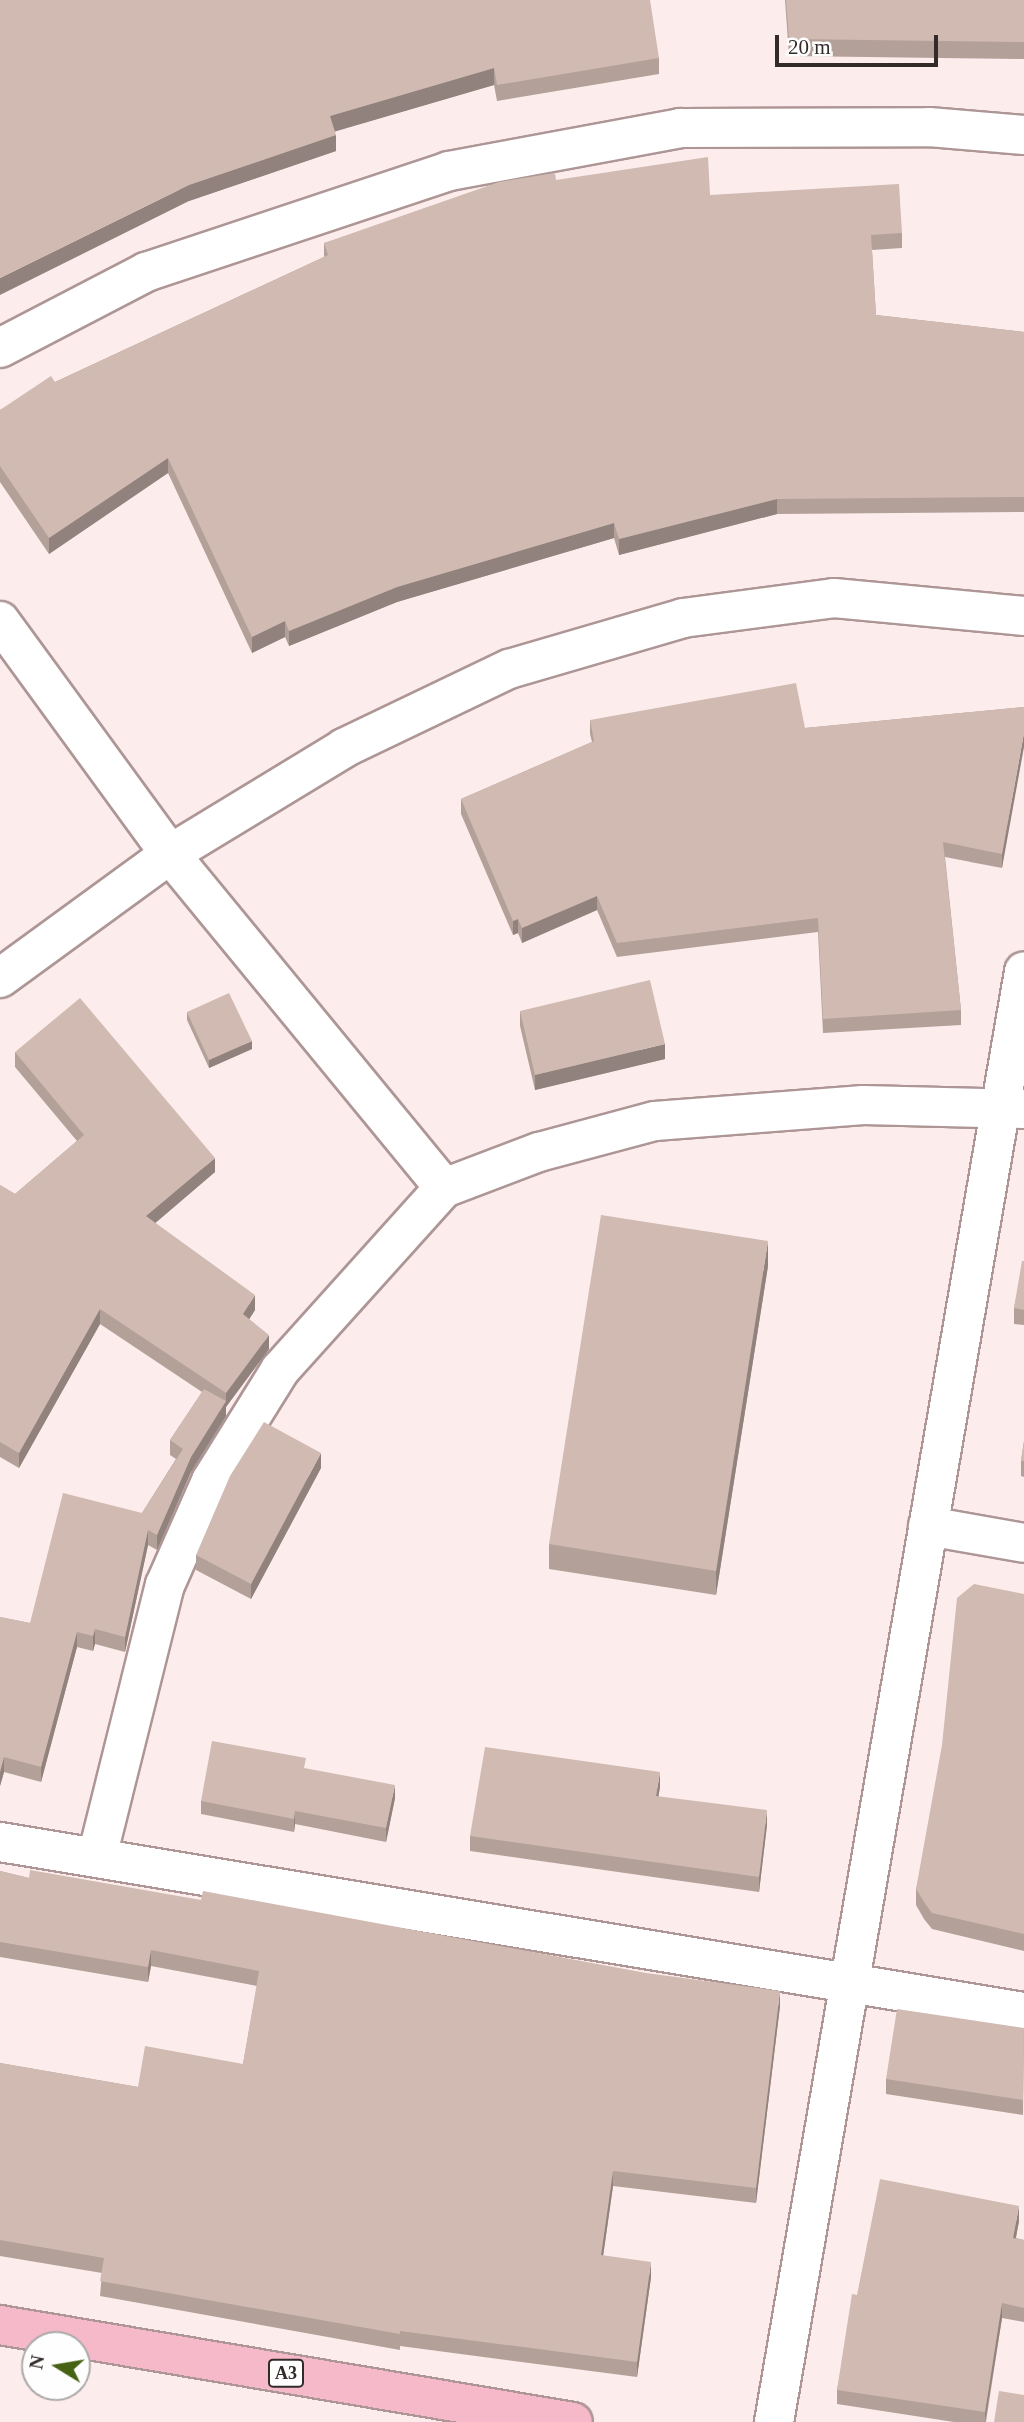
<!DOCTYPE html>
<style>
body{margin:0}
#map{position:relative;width:1024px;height:2422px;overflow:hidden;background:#fcedec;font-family:"Times New Roman",serif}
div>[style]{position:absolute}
.roads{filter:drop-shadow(2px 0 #ad9695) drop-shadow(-2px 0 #ad9695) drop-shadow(0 2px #ad9695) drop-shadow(0 -2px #ad9695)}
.minor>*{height:38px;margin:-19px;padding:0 19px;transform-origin:19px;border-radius:19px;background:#fff}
.highway>*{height:38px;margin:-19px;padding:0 19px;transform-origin:19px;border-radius:19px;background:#f6b9ca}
.wall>*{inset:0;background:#b3a099}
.shaded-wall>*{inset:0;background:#92827d}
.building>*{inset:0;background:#d0bab2}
span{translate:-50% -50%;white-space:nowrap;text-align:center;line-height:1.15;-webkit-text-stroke:6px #fefefe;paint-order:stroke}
.shield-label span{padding:2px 5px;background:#fefefe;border:2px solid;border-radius:5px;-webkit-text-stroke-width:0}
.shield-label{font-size:18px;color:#332a2a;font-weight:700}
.north{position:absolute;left:21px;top:2331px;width:70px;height:70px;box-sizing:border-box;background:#fefefe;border:2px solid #ada9a9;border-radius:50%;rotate:281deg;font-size:19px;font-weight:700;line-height:28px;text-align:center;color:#332a2a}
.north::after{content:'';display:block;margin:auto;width:24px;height:32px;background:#466213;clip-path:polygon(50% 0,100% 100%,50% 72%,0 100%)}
.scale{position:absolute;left:775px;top:35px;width:163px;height:32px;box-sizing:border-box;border:4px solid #332a2a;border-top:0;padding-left:9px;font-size:21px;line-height:24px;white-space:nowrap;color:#332a2a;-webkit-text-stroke:5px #fefefe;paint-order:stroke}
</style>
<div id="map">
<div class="roads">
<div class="minor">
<i style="left:0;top:348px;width:165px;rotate:-27.5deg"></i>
<i style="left:146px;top:272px;width:319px;rotate:-18.4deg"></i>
<i style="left:449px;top:171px;width:235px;rotate:-10.5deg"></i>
<i style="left:680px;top:128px;width:249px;rotate:-0.2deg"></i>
<i style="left:929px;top:127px;width:95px;rotate:4.8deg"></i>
<i style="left:0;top:621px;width:288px;rotate:53.9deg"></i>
<i style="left:170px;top:854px;width:432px;rotate:50.6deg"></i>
<i style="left:0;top:978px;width:210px;rotate:-36.1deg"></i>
<i style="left:170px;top:854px;width:204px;rotate:-31.3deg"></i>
<i style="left:344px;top:748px;width:183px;rotate:-25.6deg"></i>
<i style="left:509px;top:669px;width:181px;rotate:-16.3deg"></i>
<i style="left:683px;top:618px;width:152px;rotate:-7.5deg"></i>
<i style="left:834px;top:598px;width:191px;rotate:5.4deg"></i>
<i style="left:928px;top:1526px;width:97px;rotate:10deg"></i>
<i style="left:0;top:1842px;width:1038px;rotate:9.43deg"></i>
<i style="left:97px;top:1857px;width:280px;rotate:-76deg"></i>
<i style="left:165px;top:1585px;width:114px;rotate:-66.1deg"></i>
<i style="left:211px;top:1481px;width:131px;rotate:-58.1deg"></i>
<i style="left:280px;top:1370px;width:245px;rotate:-48deg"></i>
<i style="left:444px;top:1188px;width:102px;rotate:-20.8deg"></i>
<i style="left:539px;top:1152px;width:120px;rotate:-15deg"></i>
<i style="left:655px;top:1121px;width:209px;rotate:-4.4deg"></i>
<i style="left:863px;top:1105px;width:161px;rotate:1.4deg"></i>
<i style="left:774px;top:2422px;width:1472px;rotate:-80.22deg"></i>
</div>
<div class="highway">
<i style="left:0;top:2325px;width:581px;rotate:9.61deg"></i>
</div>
</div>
<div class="wall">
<i style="clip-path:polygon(0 0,659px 58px,659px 74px,497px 101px,494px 85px,335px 131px,336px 151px,189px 201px)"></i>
<i style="clip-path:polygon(785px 0,1024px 0,1024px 59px,789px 56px)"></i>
<i style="clip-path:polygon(556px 180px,710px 195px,902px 233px,902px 248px,872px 250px,876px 315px,1024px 332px,1024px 512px,777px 514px,619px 555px,614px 538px,397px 602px,289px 646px,285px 637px,252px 653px,168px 473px,49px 554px,0 482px,0 410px,55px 382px,324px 257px,324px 243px)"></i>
<i style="clip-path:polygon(1024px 707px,1002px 868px,945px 857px,961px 1010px,961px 1025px,823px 1033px,818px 932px,617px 957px,597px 910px,522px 943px,518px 933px,513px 935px,461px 814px,461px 799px,592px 742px,590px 734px,590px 720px,805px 728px)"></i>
<i style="clip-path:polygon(520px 1011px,665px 1059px,535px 1090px,520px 1026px)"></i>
<i style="clip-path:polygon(187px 1012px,252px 1049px,209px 1068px,187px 1020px)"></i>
<i style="clip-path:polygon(15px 1052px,215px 1172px,155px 1223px,255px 1310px,249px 1319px,269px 1349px,226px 1407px,226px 1416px,191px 1472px,157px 1550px,148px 1545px,125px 1652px,95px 1644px,93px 1651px,77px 1647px,41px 1782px,4px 1772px,0 1786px,0 1617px,30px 1623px,142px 1513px,176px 1459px,170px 1455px,170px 1440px,202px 1392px,100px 1324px,19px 1468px,0 1457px,0 1185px,15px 1194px,77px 1141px,15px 1067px)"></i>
<i style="clip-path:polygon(1024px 1261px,1024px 1325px,1014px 1324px,1014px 1308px)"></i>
<i style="clip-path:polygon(768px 1266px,716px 1595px,549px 1569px,549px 1544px)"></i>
<i style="clip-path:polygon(1024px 1441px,1024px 1477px,1021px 1476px,1021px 1461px)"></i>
<i style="clip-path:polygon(321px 1468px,251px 1599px,196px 1570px,196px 1555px)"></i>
<i style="clip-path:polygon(1024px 1594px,1024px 1951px,932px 1929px,924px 1919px,916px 1905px,916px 1889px)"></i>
<i style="clip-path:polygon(306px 1769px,395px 1798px,386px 1842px,295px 1824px,294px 1832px,201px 1814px,201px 1801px)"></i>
<i style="clip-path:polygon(660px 1787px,658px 1797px,767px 1825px,759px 1892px,470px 1851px,470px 1836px)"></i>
<i style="clip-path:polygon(0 1871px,29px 1878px,780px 2006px,756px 2203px,613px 2186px,603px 2256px,651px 2277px,637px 2377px,400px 2346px,400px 2350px,100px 2296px,102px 2273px,0 2256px,0 2063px,138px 2087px,243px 2064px,257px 1986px,151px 1966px,148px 1982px,0 1957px)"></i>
<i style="clip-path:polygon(1024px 2028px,1023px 2115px,886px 2094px,886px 2079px)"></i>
<i style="clip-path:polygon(1019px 2221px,1016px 2238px,1024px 2240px,1024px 2322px,1002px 2318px,986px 2422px,954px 2422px,837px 2404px,837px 2390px,857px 2295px)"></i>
</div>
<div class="shaded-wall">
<i style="clip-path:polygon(494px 68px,494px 85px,330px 133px,330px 116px)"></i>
<i style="clip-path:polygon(336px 135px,336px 151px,189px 201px,0 295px,0 278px,189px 185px)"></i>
<i style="clip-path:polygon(168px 458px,168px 473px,49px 554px,49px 538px)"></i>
<i style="clip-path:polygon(777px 499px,777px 514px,619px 555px,619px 539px)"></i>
<i style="clip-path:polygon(614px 523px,614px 538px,397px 602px,289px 646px,289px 631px,397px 587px)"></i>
<i style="clip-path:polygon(285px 621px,285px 637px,252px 653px,252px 637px)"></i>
<i style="clip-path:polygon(1024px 733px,1024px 747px,1002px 868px,1002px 854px)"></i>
<i style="clip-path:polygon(597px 896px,597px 910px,522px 943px,522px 928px)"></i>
<i style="clip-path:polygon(518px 919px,518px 933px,513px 935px,513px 921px)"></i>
<i style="clip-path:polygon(252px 1041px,252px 1049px,209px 1068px,209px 1060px)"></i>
<i style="clip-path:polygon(665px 1044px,665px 1059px,535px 1090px,535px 1075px)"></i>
<i style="clip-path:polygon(215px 1158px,215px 1172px,146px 1231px,146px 1216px)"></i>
<i style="clip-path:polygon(768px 1241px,768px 1266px,716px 1595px,716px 1571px)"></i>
<i style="clip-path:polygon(255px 1295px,255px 1310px,243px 1329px,243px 1314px)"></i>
<i style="clip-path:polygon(100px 1309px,100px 1324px,19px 1468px,19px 1453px)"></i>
<i style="clip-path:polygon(269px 1335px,269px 1349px,226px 1407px,226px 1416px,191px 1472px,157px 1550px,157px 1535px,191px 1457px,226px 1401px,226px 1393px)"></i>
<i style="clip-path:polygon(321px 1453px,321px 1468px,251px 1599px,251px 1584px)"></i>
<i style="clip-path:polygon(148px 1530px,148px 1545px,125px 1652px,125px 1637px)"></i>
<i style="clip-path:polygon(95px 1629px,95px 1644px,93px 1651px,93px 1636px)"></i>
<i style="clip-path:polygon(77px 1632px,77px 1647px,41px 1782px,41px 1767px)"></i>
<i style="clip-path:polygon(4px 1757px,4px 1772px,0 1786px,0 1772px)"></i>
<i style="clip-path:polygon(660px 1772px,660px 1787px,656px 1811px,656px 1796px)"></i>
<i style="clip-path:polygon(395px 1785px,395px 1798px,386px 1842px,386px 1828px)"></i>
<i style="clip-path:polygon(767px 1810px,767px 1825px,759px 1892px,759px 1877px)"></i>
<i style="clip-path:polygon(295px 1811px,295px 1824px,294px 1832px,294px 1819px)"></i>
<i style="clip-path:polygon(151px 1950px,151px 1966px,148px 1982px,148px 1967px)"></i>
<i style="clip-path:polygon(780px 1991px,780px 2006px,756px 2203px,756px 2188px)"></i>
<i style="clip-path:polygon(613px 2171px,613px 2186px,601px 2271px,601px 2255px)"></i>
<i style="clip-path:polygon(1019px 2206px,1019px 2221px,1013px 2252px,1013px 2238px)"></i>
<i style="clip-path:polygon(651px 2262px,651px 2277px,637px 2377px,637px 2362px)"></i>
<i style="clip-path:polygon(1002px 2303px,1002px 2318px,985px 2422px,985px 2412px)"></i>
</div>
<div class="building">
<i style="clip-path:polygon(0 0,650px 0,659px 58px,497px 85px,494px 68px,330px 116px,336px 135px,189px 185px,0 278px)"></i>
<i style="clip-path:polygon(786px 0,1024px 0,1024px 42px,789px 39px)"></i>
<i style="clip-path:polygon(708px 157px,710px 195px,899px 184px,902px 233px,871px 235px,876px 315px,1024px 332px,1024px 497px,777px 499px,619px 539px,614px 523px,397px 587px,289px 631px,285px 621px,252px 637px,168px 458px,49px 538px,0 466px,0 410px,51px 376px,55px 382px,328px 255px,324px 243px,499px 182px,555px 173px,556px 180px)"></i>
<i style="clip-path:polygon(796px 683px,805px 728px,1024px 707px,1024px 733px,1002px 854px,943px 842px,961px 1010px,823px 1019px,818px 918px,617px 943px,597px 896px,522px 928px,518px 919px,513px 921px,461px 799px,594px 741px,590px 720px)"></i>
<i style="clip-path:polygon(650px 980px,665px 1044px,535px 1075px,520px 1011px)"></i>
<i style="clip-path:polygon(229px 993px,252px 1041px,209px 1060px,187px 1012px)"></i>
<i style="clip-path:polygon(80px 998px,215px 1158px,146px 1216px,255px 1295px,243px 1314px,269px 1335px,226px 1393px,100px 1309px,19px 1453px,0 1442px,0 1185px,15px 1194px,84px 1135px,15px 1052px)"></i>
<i style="clip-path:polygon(601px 1215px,768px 1241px,716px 1571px,549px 1544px)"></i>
<i style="clip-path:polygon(1022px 1261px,1024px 1261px,1024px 1310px,1014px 1308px)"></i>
<i style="clip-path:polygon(204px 1389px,226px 1401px,191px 1457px,157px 1535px,148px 1530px,125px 1637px,95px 1629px,93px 1636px,77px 1632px,41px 1767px,4px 1757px,0 1772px,0 1617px,30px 1623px,63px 1493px,142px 1513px,183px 1449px,170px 1440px)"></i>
<i style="clip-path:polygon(264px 1422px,321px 1453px,251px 1584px,196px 1555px,230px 1476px)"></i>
<i style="clip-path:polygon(1024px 1441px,1024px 1461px,1021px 1461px)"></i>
<i style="clip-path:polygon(974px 1584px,1024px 1594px,1024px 1934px,932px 1913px,924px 1902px,916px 1889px,942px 1745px,957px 1598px)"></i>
<i style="clip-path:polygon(212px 1741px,306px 1758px,304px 1768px,395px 1785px,386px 1828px,295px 1811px,294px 1819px,201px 1801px)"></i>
<i style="clip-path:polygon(485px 1747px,660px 1772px,656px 1796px,767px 1810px,759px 1877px,470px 1836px)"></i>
<i style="clip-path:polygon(30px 1870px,201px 1900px,203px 1891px,646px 1973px,780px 1991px,756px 2188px,613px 2171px,601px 2255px,651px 2262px,637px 2362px,400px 2331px,400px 2334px,100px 2281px,104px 2258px,0 2240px,0 2063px,138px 2087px,145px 2046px,243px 2064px,259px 1971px,151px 1950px,148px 1967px,0 1942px,0 1871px,29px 1878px)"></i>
<i style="clip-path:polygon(897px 2009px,1024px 2028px,1023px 2100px,886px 2079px)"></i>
<i style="clip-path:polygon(880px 2179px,1019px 2206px,1013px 2238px,1024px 2240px,1024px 2308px,1002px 2303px,985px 2412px,837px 2390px,852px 2294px,857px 2295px)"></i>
<i style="clip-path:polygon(999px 2391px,1024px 2395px,1024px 2422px,994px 2422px)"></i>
</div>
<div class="shield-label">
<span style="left:286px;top:2373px">A3</span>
</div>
<div class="north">N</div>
<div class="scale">20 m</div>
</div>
